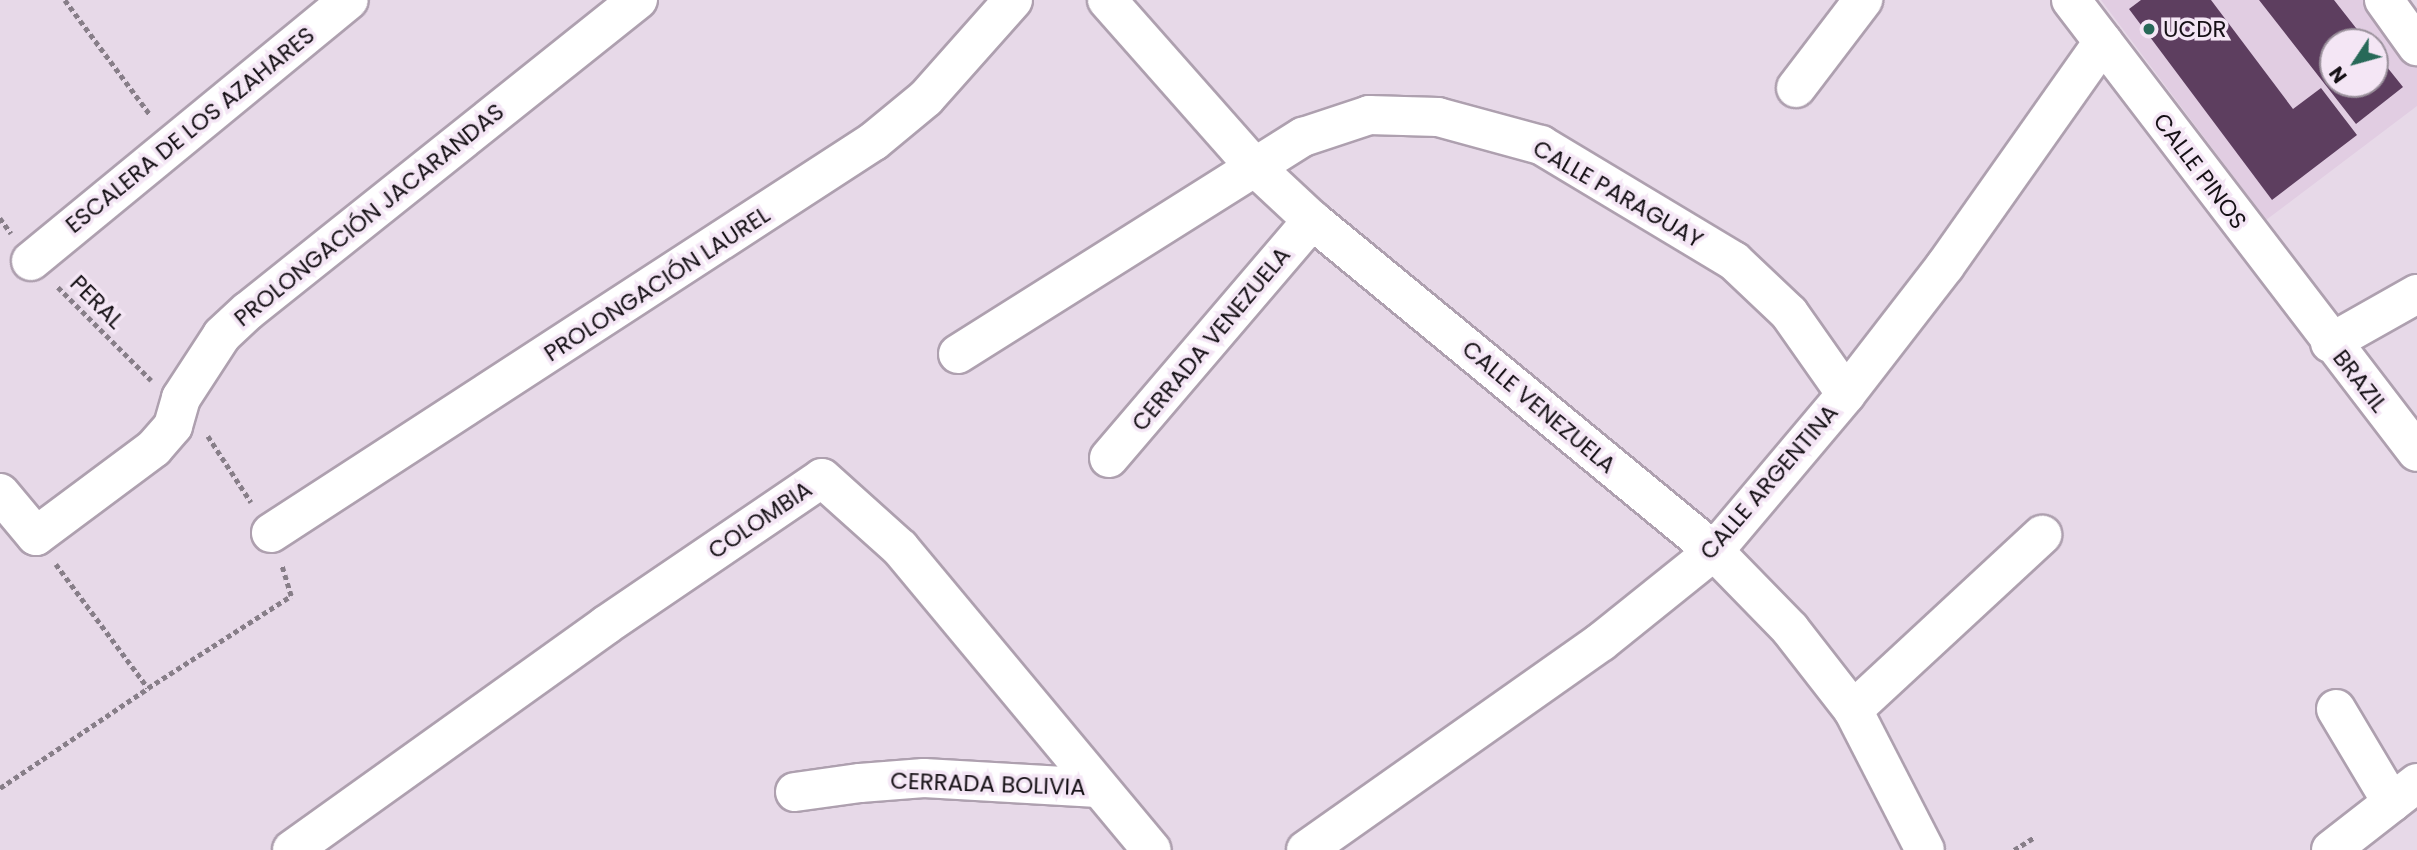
<!DOCTYPE html>
<meta charset="utf-8">
<style>
body{margin:0}
#map{position:relative;width:2417px;height:850px;overflow:hidden;background:#e7d9e8;font-family:Poppins,sans-serif}
div>[style]{position:absolute}
.built>*{inset:0;background:#e1cde2}
.building>*{inset:0;background:#5d3e5f}
.path>*{height:4.5px;margin-top:-2.25px;transform-origin:0;background:repeating-linear-gradient(90deg,#877e88 0 5px,transparent 0 8.5px)}
.roads{filter:drop-shadow(2px 0 #aea0af) drop-shadow(-2px 0 #aea0af) drop-shadow(0 2px #aea0af) drop-shadow(0 -2px #aea0af)}
.minor>*{height:38px;margin:-19px;padding:0 19px;transform-origin:19px;border-radius:19px;background:#fff}
.dots>*{width:19px;height:19px;translate:-50% -50%;box-sizing:border-box;border:4px solid #f4e6f5;border-radius:50%}
span{translate:-50% -50%;white-space:nowrap;text-align:center;line-height:1.15;-webkit-text-stroke:7px #f4e6f5;paint-order:stroke}
.poi-label{font-size:23px;color:#161116}
.left{translate:0 -50%;text-align:left}
.street-label{font-size:23px;color:#161116}
.north{position:absolute;left:2319px;top:28px;width:70px;height:70px;box-sizing:border-box;background:#f4e6f5;border:2px solid #9b919c;border-radius:50%;rotate:234deg;font-size:19px;font-weight:700;line-height:28px;text-align:center;color:#161116}
.north::after{content:'';display:block;margin:auto;width:24px;height:32px;background:#276958;clip-path:polygon(50% 0,100% 100%,50% 72%,0 100%)}
</style>
<div id="map">
<div class="built">
<i style="clip-path:polygon(evenodd,2101px 0,2372px 0,2417px 60px,2417px 106px,2266px 220px,2101px 0,2333px 42px,2375px 42px,2375px 84px,2333px 84px,2333px 42px)"></i>
</div>
<div class="building">
<i style="clip-path:polygon(2141px 0,2211px 0,2293px 109px,2321px 88px,2357px 135px,2272px 200px,2129px 9px)"></i>
<i style="clip-path:polygon(2259px 0,2334px 0,2367px 42px,2333px 42px,2333px 84px,2375px 84px,2375px 52px,2403px 87px,2356px 124px)"></i>
</div>
<div class="path">
<i style="left:65px;top:0;width:144px;rotate:53.4deg"></i>
<i style="left:0;top:218px;width:19px;rotate:54deg"></i>
<i style="left:58px;top:287px;width:132px;rotate:45deg"></i>
<i style="left:208px;top:436px;width:79px;rotate:56.9deg"></i>
<i style="left:56px;top:564px;width:154px;rotate:53.4deg"></i>
<i style="left:0;top:788px;width:179px;rotate:-34deg"></i>
<i style="left:148px;top:688px;width:170px;rotate:-32.8deg"></i>
<i style="left:291px;top:596px;width:31px;rotate:-107deg"></i>
<i style="left:2014px;top:850px;width:25px;rotate:-32deg"></i>
</div>
<div class="roads">
<div class="minor">
<i style="left:1107px;top:0;width:222px;rotate:48.5deg"></i>
<i style="left:1254px;top:166px;width:79px;rotate:43deg"></i>
<i style="left:1312px;top:220px;width:521px;rotate:39.47deg"></i>
<i style="left:1714px;top:551px;width:109px;rotate:45.7deg"></i>
<i style="left:1790px;top:629px;width:103px;rotate:52.1deg"></i>
<i style="left:1853px;top:710px;width:157px;rotate:62.8deg"></i>
<i style="left:2071px;top:0;width:569px;rotate:52.57deg"></i>
<i style="left:2384px;top:0;width:57px;rotate:54.3deg"></i>
<i style="left:1796px;top:88px;width:111px;rotate:-52.7deg"></i>
<i style="left:31px;top:261px;width:411px;rotate:-39.4deg"></i>
<i style="left:2330px;top:343px;width:100px;rotate:-29.4deg"></i>
<i style="left:958px;top:354px;width:408px;rotate:-32.2deg"></i>
<i style="left:1303px;top:137px;width:70px;rotate:-18.4deg"></i>
<i style="left:1369px;top:115px;width:69px;rotate:1.7deg"></i>
<i style="left:1438px;top:117px;width:107px;rotate:15.2deg"></i>
<i style="left:1541px;top:145px;width:225px;rotate:31deg"></i>
<i style="left:1734px;top:261px;width:76px;rotate:43.4deg"></i>
<i style="left:1789px;top:313px;width:99px;rotate:54.9deg"></i>
<i style="left:1109px;top:458px;width:313px;rotate:-49.5deg"></i>
<i style="left:0;top:493px;width:56px;rotate:50.1deg"></i>
<i style="left:36px;top:536px;width:147px;rotate:-36.7deg"></i>
<i style="left:154px;top:448px;width:29px;rotate:-49deg"></i>
<i style="left:173px;top:426px;width:29px;rotate:-74deg"></i>
<i style="left:181px;top:398px;width:75px;rotate:-56.9deg"></i>
<i style="left:222px;top:335px;width:35px;rotate:-43deg"></i>
<i style="left:248px;top:311px;width:499px;rotate:-38.6deg"></i>
<i style="left:271px;top:533px;width:719px;rotate:-33.03deg"></i>
<i style="left:874px;top:141px;width:67px;rotate:-39.6deg"></i>
<i style="left:926px;top:98px;width:131px;rotate:-48.4deg"></i>
<i style="left:2336px;top:709px;width:109px;rotate:59.2deg"></i>
<i style="left:1853px;top:710px;width:258px;rotate:-42.8deg"></i>
<i style="left:795px;top:792px;width:66px;rotate:-7.9deg"></i>
<i style="left:860px;top:783px;width:64px;rotate:-4.5deg"></i>
<i style="left:924px;top:778px;width:174px;rotate:3.3deg"></i>
<i style="left:292px;top:850px;width:386px;rotate:-35.6deg"></i>
<i style="left:606px;top:625px;width:261px;rotate:-34.2deg"></i>
<i style="left:822px;top:478px;width:105px;rotate:41.9deg"></i>
<i style="left:900px;top:548px;width:393px;rotate:50.2deg"></i>
<i style="left:1306px;top:850px;width:361px;rotate:-35.2deg"></i>
<i style="left:1601px;top:642px;width:145px;rotate:-38.8deg"></i>
<i style="left:1714px;top:551px;width:205px;rotate:-49.9deg"></i>
<i style="left:1846px;top:394px;width:162px;rotate:-52.3deg"></i>
<i style="left:1945px;top:266px;width:274px;rotate:-54.8deg"></i>
<i style="left:2331px;top:850px;width:109px;rotate:-37.9deg"></i>
</div>
</div>
<div class="dots">
<i style="left:2149px;top:29px;background:#276958"></i>
</div>
<div class="poi-label">
<span class="left" style="left:2163px;top:29px">UCDR</span>
</div>
<div class="street-label">
<span style="left:190px;top:130px;rotate:-39deg">ESCALERA DE LOS AZAHARES</span>
<span style="left:2200px;top:171px;rotate:53deg">CALLE PINOS</span>
<span style="left:1618px;top:194px;rotate:30deg">CALLE PARAGUAY</span>
<span style="left:369px;top:215px;rotate:-39deg">PROLONGACIÓN JACARANDAS</span>
<span style="left:657px;top:284px;rotate:-33deg">PROLONGACIÓN LAUREL</span>
<span style="left:97px;top:302px;rotate:45deg">PERAL</span>
<span style="left:1211px;top:339px;rotate:-50deg">CERRADA VENEZUELA</span>
<span style="left:2360px;top:381px;rotate:52deg">BRAZIL</span>
<span style="left:1539px;top:407px;rotate:40deg">CALLE VENEZUELA</span>
<span style="left:1769px;top:482px;rotate:-49deg">CALLE ARGENTINA</span>
<span style="left:760px;top:520px;rotate:-34deg">COLOMBIA</span>
<span style="left:988px;top:784px;rotate:2deg">CERRADA BOLIVIA</span>
</div>
<div class="north">N</div>
</div>
